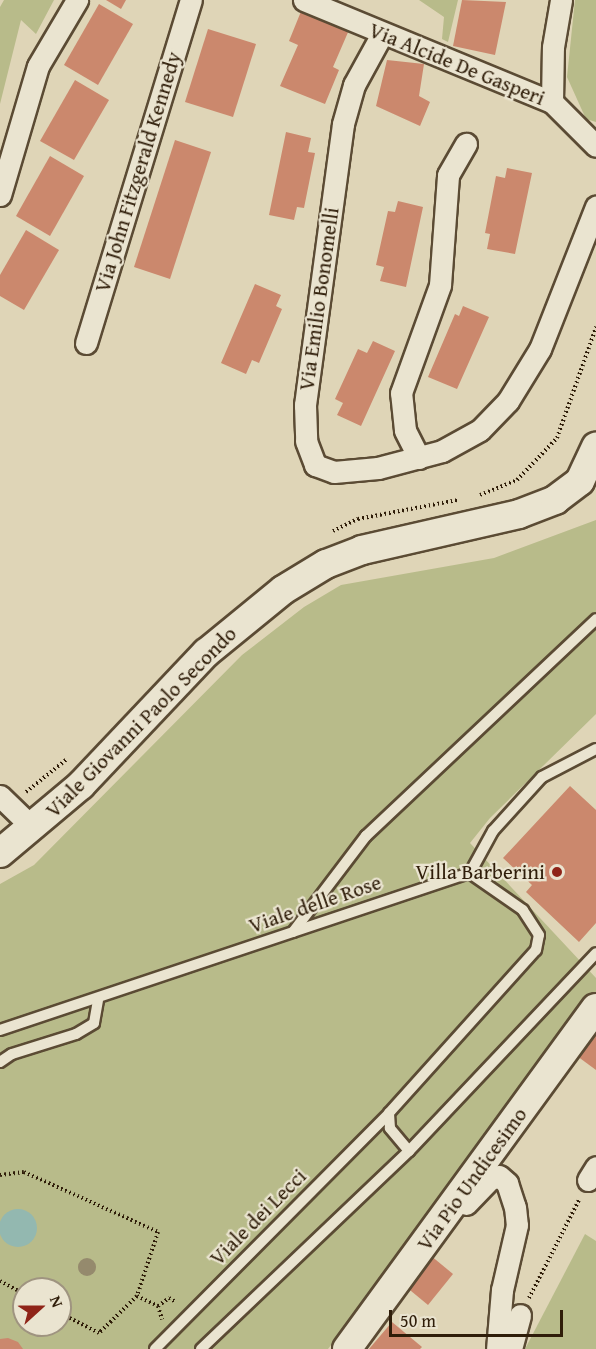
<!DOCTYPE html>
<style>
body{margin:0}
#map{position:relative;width:596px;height:1349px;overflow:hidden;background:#dfd5b7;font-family:"Gentium Book Plus",serif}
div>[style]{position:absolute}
.green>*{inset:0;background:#b8bb8a}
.water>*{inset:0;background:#93b8b0}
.round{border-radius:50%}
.building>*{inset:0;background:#cb886d}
.path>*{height:4px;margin-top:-2px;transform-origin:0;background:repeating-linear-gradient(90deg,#2f1d09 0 1.5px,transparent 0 4.5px)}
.roads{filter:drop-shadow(2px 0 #5b4b34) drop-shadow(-2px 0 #5b4b34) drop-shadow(0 2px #5b4b34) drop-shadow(0 -2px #5b4b34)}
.lane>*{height:10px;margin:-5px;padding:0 5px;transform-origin:5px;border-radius:5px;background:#eae4d0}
.street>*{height:21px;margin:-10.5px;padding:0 10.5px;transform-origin:10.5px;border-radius:10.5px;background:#eae4d0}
.secondary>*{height:28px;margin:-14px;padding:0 14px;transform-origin:14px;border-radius:14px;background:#eae4d0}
.trees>*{width:18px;height:18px;margin:-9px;border-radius:50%;background:#958a6d}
.dots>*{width:16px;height:16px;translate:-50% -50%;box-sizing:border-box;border:3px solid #eae4d0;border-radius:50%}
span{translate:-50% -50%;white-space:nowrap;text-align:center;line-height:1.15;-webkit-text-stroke:4.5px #eae4d0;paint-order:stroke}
.street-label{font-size:21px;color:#2f1d09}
.poi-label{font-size:21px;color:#2f1d09}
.right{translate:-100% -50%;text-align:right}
.north{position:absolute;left:12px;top:1277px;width:60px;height:60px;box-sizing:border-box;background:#eae4d0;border:2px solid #9f9480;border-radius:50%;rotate:69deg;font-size:16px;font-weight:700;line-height:24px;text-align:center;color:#2f1d09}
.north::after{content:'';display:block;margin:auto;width:21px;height:27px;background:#8f2418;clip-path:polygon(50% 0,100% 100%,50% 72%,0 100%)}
.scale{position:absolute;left:389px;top:1310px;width:174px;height:27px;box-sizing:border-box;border:3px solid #2f1d09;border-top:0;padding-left:8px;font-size:18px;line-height:21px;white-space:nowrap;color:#2f1d09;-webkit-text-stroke:4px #eae4d0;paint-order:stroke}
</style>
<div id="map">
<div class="green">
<i style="clip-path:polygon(4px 0,54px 0,36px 34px,21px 20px,0 104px,0 7px)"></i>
<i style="clip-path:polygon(419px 0,458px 0,448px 42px,442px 39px,444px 17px)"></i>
<i style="clip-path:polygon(575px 0,596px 0,596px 122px,586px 119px,567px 77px)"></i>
<i style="clip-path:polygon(evenodd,596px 520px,596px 714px,490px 818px,470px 843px,596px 978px,596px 995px,328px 1349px,0 1349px,0 884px,34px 865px,242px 655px,304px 607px,341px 585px,494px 558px,596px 520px,24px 1289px,60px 1289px,60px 1325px,24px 1325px,24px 1289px)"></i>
<i style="clip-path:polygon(585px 1234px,596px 1241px,596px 1349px,525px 1349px)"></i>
</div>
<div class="water">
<i class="round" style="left:-1px;top:1209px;width:38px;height:38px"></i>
</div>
<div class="building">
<i style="clip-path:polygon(106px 0,126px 0,121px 9px)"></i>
<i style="clip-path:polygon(462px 0,506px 2px,495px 55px,453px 46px)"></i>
<i style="clip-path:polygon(99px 4px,133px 24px,98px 85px,64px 65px)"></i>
<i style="clip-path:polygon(302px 9px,349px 30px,333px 67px,339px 70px,325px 104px,280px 86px,298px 45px,289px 41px)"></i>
<i style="clip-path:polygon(208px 29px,256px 44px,233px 117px,185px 102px)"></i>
<i style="clip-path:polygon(387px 60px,424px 64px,419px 96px,430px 102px,420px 126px,376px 106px)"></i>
<i style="clip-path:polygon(75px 80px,109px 100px,74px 160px,40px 141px)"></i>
<i style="clip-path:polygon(286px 132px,311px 138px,308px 152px,315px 153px,304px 208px,297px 207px,294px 220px,269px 215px)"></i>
<i style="clip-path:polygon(175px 140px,211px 152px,170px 279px,134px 267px)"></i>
<i style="clip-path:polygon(50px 156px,84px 176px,50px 236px,16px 216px)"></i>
<i style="clip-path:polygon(507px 168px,532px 173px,515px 254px,487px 249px,490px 234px,485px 233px,496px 176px,505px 178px)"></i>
<i style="clip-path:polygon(398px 201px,423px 207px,406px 287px,380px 281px,384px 267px,376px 265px,388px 211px,395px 212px)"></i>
<i style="clip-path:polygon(26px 230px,59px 250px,24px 310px,0 296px,0 275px)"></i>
<i style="clip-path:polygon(255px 284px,281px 295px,276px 306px,282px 309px,259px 363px,252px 360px,246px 374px,221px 363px)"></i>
<i style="clip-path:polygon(463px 306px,489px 317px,457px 389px,428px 377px,455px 314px,459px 316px)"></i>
<i style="clip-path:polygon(373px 341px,395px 351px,361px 426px,337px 415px,343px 403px,335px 399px,358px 349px,367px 353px)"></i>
<i style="clip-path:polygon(570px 786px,596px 810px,596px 923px,579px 942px,526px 892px,532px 885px,503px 858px)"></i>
<i style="clip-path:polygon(596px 1031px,596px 1070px,577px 1056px)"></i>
<i style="clip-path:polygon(430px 1255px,453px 1274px,428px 1305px,405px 1286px)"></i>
<i style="clip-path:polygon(392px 1322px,422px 1347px,420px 1349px,369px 1349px)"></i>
<i style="clip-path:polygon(8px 1338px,18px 1342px,23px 1349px,0 1349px,0 1339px)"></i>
</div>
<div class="path">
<i style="left:480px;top:495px;width:40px;rotate:-22deg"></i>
<i style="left:517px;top:480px;width:58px;rotate:-46.4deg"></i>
<i style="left:557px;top:438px;width:118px;rotate:-70.6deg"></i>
<i style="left:333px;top:531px;width:28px;rotate:-26deg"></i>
<i style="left:358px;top:519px;width:102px;rotate:-10.8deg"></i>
<i style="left:26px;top:792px;width:53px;rotate:-38.8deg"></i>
<i style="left:0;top:1175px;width:24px;rotate:-7deg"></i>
<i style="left:24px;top:1172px;width:147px;rotate:24.1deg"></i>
<i style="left:158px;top:1232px;width:67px;rotate:108.2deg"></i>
<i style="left:137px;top:1296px;width:53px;rotate:135.8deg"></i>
<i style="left:99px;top:1333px;width:44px;rotate:-152.9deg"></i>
<i style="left:0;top:1281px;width:27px;rotate:28deg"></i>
<i style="left:137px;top:1296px;width:23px;rotate:25deg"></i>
<i style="left:158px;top:1306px;width:14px;rotate:-36deg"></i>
<i style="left:169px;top:1298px;width:8px;rotate:30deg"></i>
<i style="left:529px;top:1298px;width:112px;rotate:-63deg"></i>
<i style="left:158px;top:1306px;width:14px;rotate:73deg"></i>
</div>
<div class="roads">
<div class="lane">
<i style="left:293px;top:932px;width:121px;rotate:-52.8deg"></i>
<i style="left:366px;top:836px;width:316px;rotate:-43.3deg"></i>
<i style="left:0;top:1030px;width:496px;rotate:-18.5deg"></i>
<i style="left:470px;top:873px;width:48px;rotate:-61.3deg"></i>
<i style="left:493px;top:831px;width:73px;rotate:-47.8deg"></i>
<i style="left:542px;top:777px;width:61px;rotate:-27.4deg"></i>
<i style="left:0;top:1062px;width:14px;rotate:-34deg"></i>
<i style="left:12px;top:1054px;width:67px;rotate:-17.4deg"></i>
<i style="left:76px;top:1034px;width:21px;rotate:-31deg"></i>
<i style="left:94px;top:1023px;width:23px;rotate:-80deg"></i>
<i style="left:409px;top:1151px;width:30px;rotate:-130deg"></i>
<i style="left:390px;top:1128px;width:15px;rotate:-94deg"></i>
<i style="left:389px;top:1113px;width:219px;rotate:-48deg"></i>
<i style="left:536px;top:950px;width:15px;rotate:-79deg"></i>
<i style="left:539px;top:935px;width:30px;rotate:-123deg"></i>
<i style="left:523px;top:910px;width:65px;rotate:-145.1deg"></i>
<i style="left:155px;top:1349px;width:332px;rotate:-45.2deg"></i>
<i style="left:201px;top:1349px;width:287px;rotate:-43.6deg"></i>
<i style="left:409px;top:1151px;width:272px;rotate:-46.6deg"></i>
</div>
<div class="street">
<i style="left:304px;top:0;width:268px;rotate:22.4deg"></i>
<i style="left:552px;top:102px;width:62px;rotate:45deg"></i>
<i style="left:382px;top:34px;width:58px;rotate:118.8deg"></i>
<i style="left:354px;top:85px;width:41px;rotate:105.8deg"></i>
<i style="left:343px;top:124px;width:284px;rotate:97.7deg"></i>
<i style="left:305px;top:405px;width:36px;rotate:88deg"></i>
<i style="left:306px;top:441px;width:26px;rotate:69deg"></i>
<i style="left:315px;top:465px;width:20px;rotate:20deg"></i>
<i style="left:334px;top:472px;width:44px;rotate:-5.2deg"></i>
<i style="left:378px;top:468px;width:66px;rotate:-14.9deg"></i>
<i style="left:442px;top:451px;width:43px;rotate:-28.9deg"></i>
<i style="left:480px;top:430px;width:40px;rotate:-46deg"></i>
<i style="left:508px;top:401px;width:61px;rotate:-58.4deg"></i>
<i style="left:540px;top:349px;width:153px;rotate:-68.5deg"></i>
<i style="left:552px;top:102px;width:55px;rotate:-89deg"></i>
<i style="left:553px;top:47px;width:48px;rotate:-80.3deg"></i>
<i style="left:0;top:195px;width:134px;rotate:-73.6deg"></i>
<i style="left:38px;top:66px;width:77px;rotate:-59.4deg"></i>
<i style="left:86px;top:343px;width:359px;rotate:-73deg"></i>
<i style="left:419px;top:458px;width:31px;rotate:-117deg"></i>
<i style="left:405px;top:430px;width:37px;rotate:-96deg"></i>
<i style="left:401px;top:393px;width:115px;rotate:-70.1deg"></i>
<i style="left:440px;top:285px;width:110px;rotate:-85.8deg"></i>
<i style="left:448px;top:175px;width:36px;rotate:-60deg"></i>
<i style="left:0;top:796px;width:46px;rotate:44.1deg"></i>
<i style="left:588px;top:1180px;width:15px;rotate:-58deg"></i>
<i style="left:466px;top:1204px;width:35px;rotate:-46deg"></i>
<i style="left:490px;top:1179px;width:9px;rotate:-18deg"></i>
<i style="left:499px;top:1176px;width:11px;rotate:41deg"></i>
<i style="left:507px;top:1183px;width:25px;rotate:72deg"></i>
<i style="left:515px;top:1207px;width:18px;rotate:84deg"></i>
<i style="left:517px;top:1225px;width:67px;rotate:103deg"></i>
<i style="left:502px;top:1290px;width:59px;rotate:94.8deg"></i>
<i style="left:511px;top:1349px;width:35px;rotate:-75deg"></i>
</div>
<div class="secondary">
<i style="left:0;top:853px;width:106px;rotate:-40deg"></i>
<i style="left:81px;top:785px;width:182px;rotate:-46.6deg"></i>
<i style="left:206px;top:653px;width:99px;rotate:-39.3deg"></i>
<i style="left:283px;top:590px;width:50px;rotate:-31.2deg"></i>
<i style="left:326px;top:564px;width:39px;rotate:-21deg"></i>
<i style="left:362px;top:550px;width:161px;rotate:-12.9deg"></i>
<i style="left:519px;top:514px;width:39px;rotate:-21deg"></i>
<i style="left:555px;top:500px;width:31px;rotate:-37deg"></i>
<i style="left:580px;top:481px;width:38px;rotate:-65deg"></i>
<i style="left:347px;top:1349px;width:422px;rotate:-53.9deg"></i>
</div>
</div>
<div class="trees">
<i style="left:87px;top:1267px"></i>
</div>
<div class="dots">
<i style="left:557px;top:872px;background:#8f2418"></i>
</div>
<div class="street-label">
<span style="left:457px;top:64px;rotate:22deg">Via Alcide De Gasperi</span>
<span style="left:138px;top:172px;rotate:-73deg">Via John Fitzgerald Kennedy</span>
<span style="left:319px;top:299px;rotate:-82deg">Via Emilio Bonomelli</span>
<span style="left:141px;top:722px;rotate:-45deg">Viale Giovanni Paolo Secondo</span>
<span style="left:315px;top:904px;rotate:-19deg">Viale delle Rose</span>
<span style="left:472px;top:1179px;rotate:-54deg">Via Pio Undicesimo</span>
<span style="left:258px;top:1217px;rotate:-45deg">Viale dei Lecci</span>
</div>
<div class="poi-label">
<span class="right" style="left:545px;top:872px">Villa Barberini</span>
</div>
<div class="north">N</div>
<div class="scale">50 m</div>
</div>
